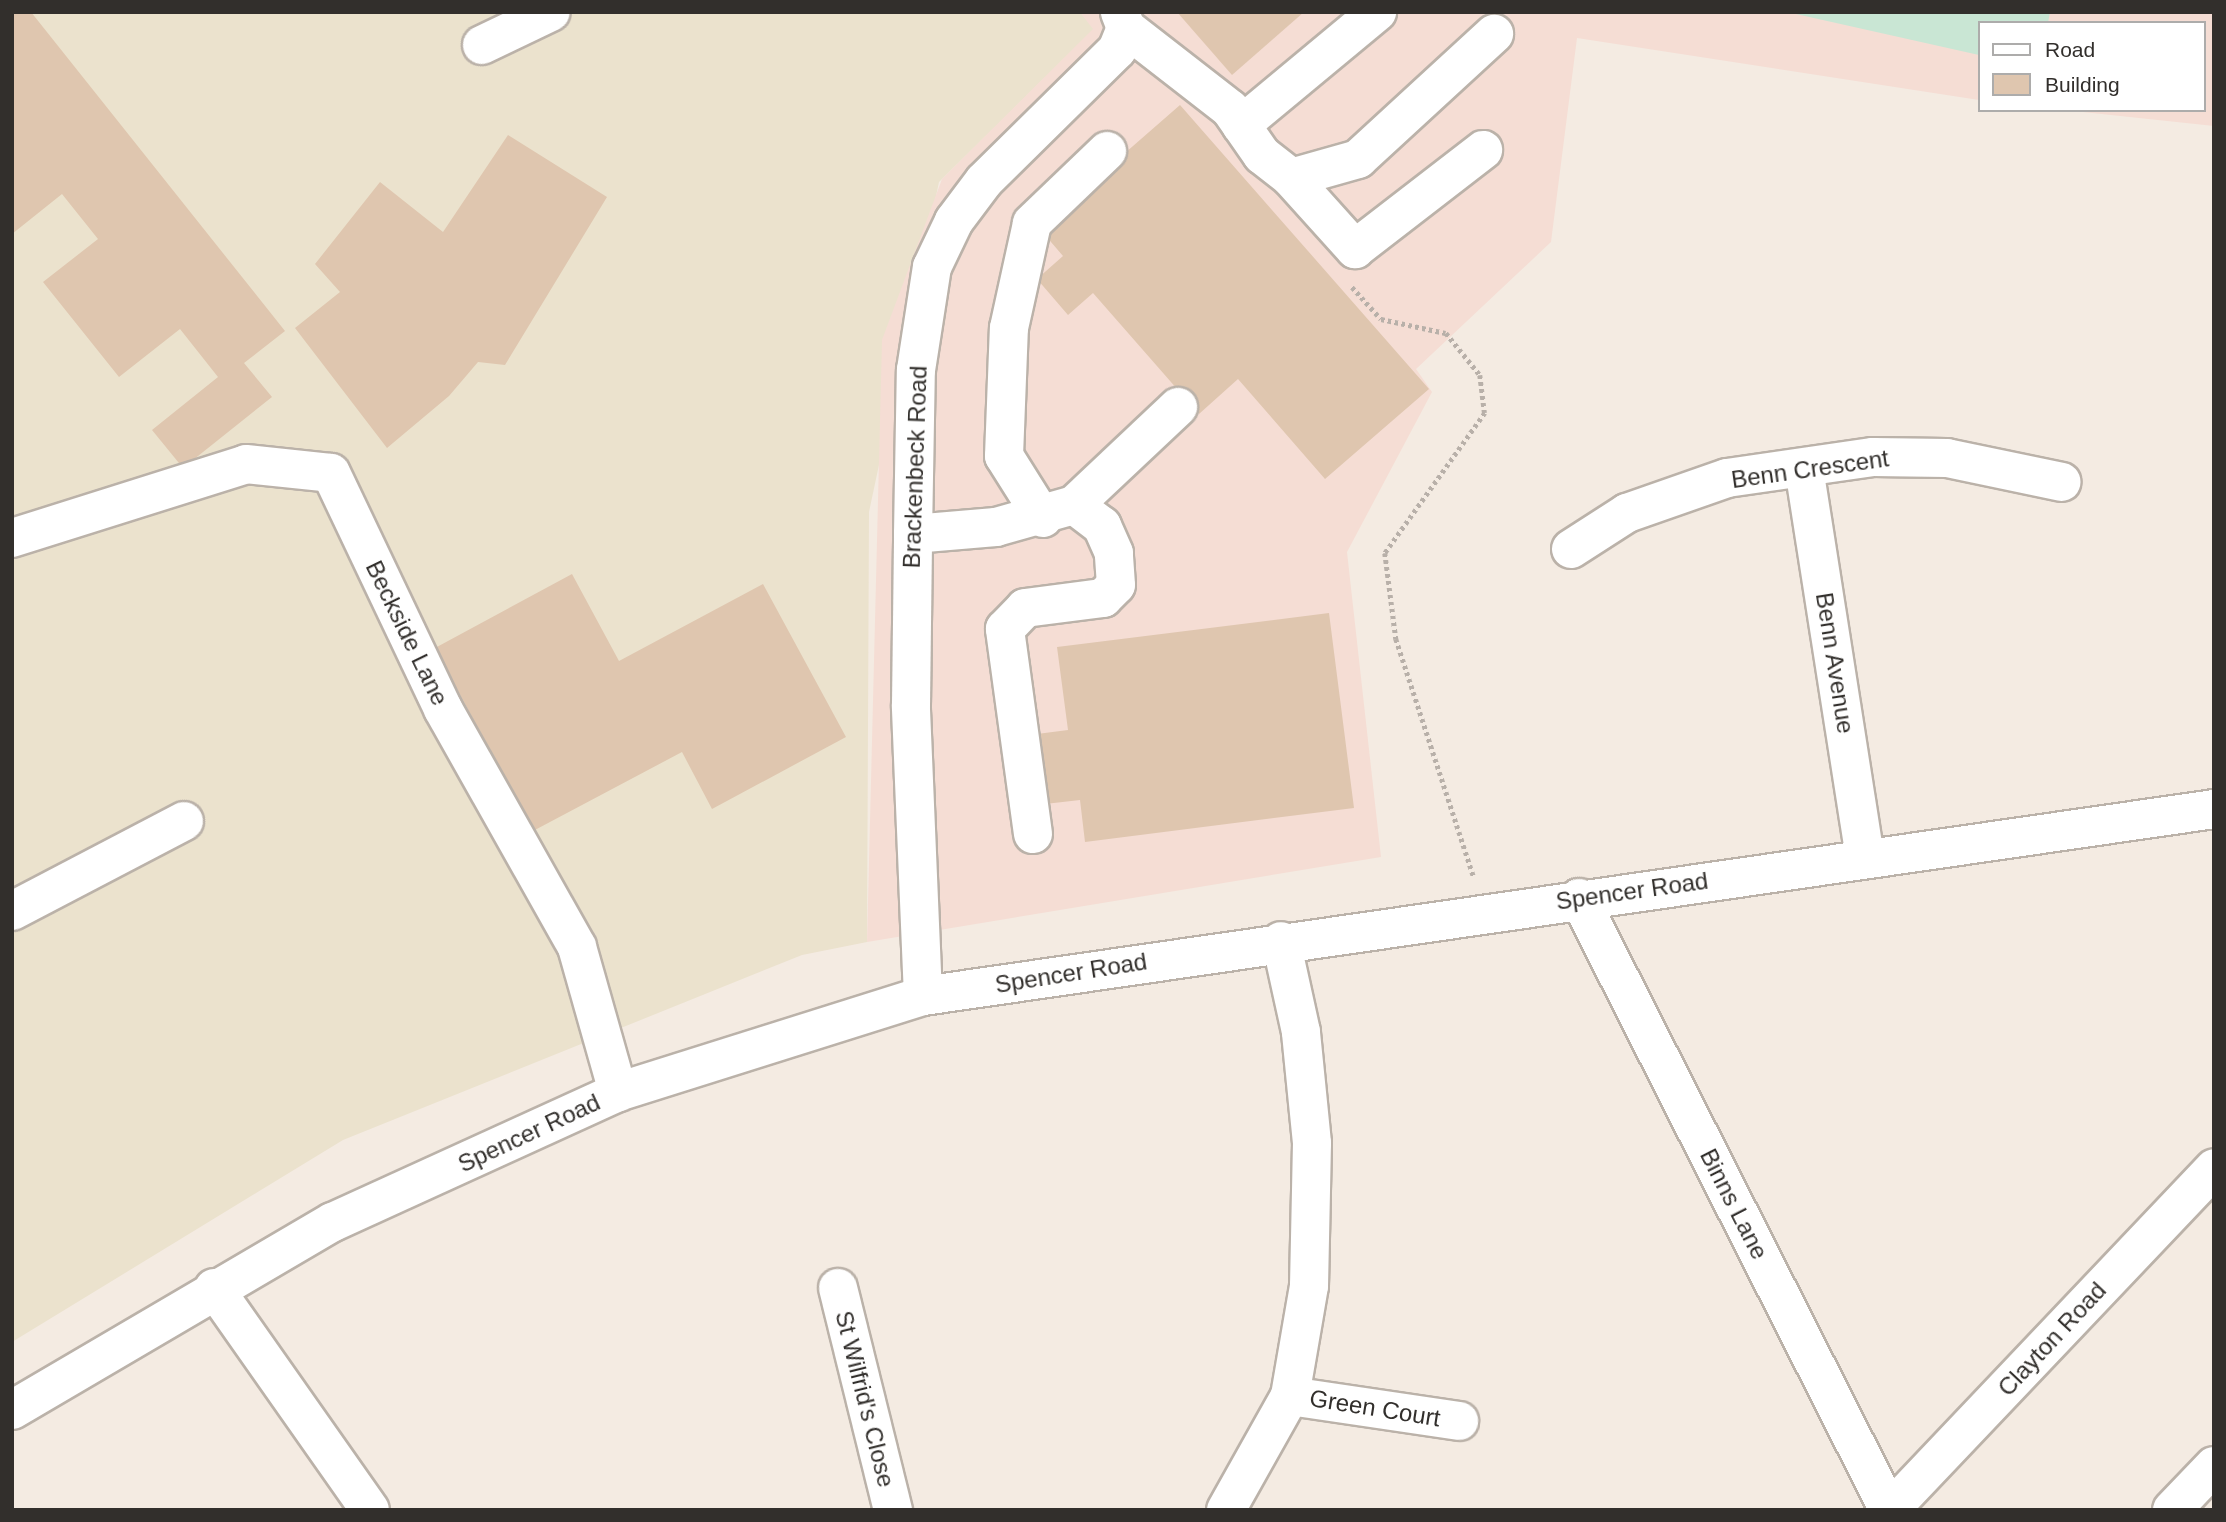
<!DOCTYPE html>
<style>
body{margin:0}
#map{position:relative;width:2226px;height:1522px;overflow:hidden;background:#f4ebe2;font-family:Arial,sans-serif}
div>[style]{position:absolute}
.commercial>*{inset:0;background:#ebe2cd}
.industrial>*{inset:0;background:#f5ddd4}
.green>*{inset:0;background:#c9e6d4}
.building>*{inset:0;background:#dfc6af}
.path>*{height:4.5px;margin-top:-2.25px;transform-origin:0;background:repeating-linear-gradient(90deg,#b8b0a9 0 3.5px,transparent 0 7px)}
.roads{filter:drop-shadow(2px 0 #bbb2a9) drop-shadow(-2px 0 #bbb2a9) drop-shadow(0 2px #bbb2a9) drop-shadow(0 -2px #bbb2a9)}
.minor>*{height:38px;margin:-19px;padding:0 19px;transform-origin:19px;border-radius:19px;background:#fff}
span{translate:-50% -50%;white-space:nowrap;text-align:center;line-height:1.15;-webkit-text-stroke:7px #fff;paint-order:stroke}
.street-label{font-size:24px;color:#322f2c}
.frame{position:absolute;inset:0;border:14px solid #322f2c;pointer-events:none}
.legend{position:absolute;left:1978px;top:21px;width:228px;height:91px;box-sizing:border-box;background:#fff;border:2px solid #adacab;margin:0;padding:9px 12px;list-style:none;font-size:21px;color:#322f2c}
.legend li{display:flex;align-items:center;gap:14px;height:35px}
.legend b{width:35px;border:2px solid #adacab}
</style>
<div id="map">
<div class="commercial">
<i style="clip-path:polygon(12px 12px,1080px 12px,1094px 29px,939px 182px,869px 512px,867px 942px,802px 955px,343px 1140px,12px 1342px)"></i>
</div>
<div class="industrial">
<i style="clip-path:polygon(1080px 12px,2214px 12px,2214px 126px,2064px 110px,2203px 110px,2203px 23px,1979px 23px,1979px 100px,1577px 38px,1551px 242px,1416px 369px,1432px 392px,1347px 552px,1381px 857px,867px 942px,882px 340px,942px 179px,1093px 29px)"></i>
</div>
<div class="green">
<i style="clip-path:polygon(1787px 12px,2050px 12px,2048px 23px,1979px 23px,1979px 55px)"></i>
</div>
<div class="building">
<i style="clip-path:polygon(12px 12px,31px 12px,285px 331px,244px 363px,272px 397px,183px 468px,152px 430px,218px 377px,180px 329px,119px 377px,43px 282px,98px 239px,62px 194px,12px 234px)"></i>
<i style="clip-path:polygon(1177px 12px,1304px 12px,1232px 75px)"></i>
<i style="clip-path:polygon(1180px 105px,1429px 389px,1325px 479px,1238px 379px,1199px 414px,1093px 293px,1068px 315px,1037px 279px,1063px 256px,1039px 228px)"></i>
<i style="clip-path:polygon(508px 135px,607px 197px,505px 365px,478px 362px,449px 396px,387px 448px,295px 328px,340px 292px,315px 264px,380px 182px,443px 232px)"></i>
<i style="clip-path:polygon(572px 574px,619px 661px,763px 584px,846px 737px,712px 809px,682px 752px,533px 831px,435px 648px)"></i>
<i style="clip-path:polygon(1329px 613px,1354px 808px,1085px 842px,1080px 800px,1045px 804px,1037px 734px,1068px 730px,1057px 647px)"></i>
</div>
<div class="path">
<i style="left:1352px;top:287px;width:43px;rotate:47.8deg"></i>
<i style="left:1381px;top:319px;width:66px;rotate:12.2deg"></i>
<i style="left:1446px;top:333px;width:54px;rotate:51deg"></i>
<i style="left:1480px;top:375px;width:38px;rotate:83deg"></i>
<i style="left:1485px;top:413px;width:172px;rotate:125.5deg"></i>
<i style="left:1385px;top:553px;width:87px;rotate:82.7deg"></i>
<i style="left:1396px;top:639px;width:250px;rotate:71.9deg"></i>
</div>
<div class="roads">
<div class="minor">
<i style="left:1126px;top:28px;width:132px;rotate:37.9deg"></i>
<i style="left:1230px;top:109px;width:56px;rotate:55.2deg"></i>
<i style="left:1262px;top:155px;width:37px;rotate:38deg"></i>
<i style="left:1291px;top:178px;width:70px;rotate:-15.8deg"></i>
<i style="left:1358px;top:159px;width:185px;rotate:-42.6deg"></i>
<i style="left:482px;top:45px;width:76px;rotate:-25.6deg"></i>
<i style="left:1241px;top:125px;width:177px;rotate:-39.7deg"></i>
<i style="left:1291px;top:178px;width:96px;rotate:48deg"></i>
<i style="left:1355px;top:249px;width:162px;rotate:-37.7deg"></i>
<i style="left:1804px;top:468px;width:395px;rotate:81.1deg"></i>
<i style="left:1043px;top:518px;width:73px;rotate:-122.2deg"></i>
<i style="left:1004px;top:456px;width:128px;rotate:-87.8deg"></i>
<i style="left:1009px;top:328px;width:107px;rotate:-77.6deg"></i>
<i style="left:1032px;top:223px;width:104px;rotate:-43.8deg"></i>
<i style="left:913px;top:534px;width:83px;rotate:-4.8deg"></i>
<i style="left:996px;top:527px;width:81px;rotate:-15.8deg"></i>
<i style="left:1074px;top:505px;width:143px;rotate:-43.3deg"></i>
<i style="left:12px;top:538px;width:245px;rotate:-17.5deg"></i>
<i style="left:246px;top:464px;width:85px;rotate:6deg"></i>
<i style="left:331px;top:473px;width:261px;rotate:64.6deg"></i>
<i style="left:443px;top:709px;width:273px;rotate:60.6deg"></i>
<i style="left:577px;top:947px;width:151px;rotate:74.2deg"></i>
<i style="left:1571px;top:549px;width:67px;rotate:-32.7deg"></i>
<i style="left:1627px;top:513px;width:106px;rotate:-19.3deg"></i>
<i style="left:1727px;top:478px;width:148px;rotate:-8.2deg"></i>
<i style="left:1873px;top:457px;width:74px;rotate:0.8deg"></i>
<i style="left:1947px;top:458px;width:117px;rotate:11.8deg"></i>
<i style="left:1033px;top:834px;width:207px;rotate:-97.8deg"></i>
<i style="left:1005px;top:629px;width:29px;rotate:-46deg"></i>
<i style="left:1025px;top:608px;width:79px;rotate:-7.3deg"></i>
<i style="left:1103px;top:598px;width:18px;rotate:-45deg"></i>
<i style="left:1116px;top:585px;width:32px;rotate:-94deg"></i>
<i style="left:1114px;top:553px;width:30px;rotate:-114deg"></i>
<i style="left:1102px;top:526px;width:35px;rotate:-143deg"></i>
<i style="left:1579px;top:898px;width:686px;rotate:63.14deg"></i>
<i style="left:12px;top:911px;width:194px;rotate:-27.6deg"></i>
<i style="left:923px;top:996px;width:291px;rotate:-92.4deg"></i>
<i style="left:911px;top:705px;width:171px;rotate:-89.3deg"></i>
<i style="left:913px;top:534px;width:164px;rotate:-89deg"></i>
<i style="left:916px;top:370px;width:104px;rotate:-81.2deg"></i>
<i style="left:932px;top:267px;width:51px;rotate:-64.4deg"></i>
<i style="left:954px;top:221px;width:50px;rotate:-53.1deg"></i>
<i style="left:984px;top:181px;width:187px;rotate:-44.6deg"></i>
<i style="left:1117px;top:50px;width:24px;rotate:-68deg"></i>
<i style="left:1126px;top:28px;width:17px;rotate:-111deg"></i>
<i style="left:214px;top:1288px;width:271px;rotate:54.9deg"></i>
<i style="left:838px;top:1288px;width:229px;rotate:76.1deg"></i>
<i style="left:1290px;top:1396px;width:171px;rotate:8.4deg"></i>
<i style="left:12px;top:1410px;width:372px;rotate:-30.4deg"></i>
<i style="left:333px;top:1222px;width:313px;rotate:-24.5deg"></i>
<i style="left:618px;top:1092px;width:320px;rotate:-17.5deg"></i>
<i style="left:923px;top:996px;width:1304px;rotate:-8.24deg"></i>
<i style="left:1226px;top:1510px;width:131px;rotate:-60.7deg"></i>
<i style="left:1290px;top:1396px;width:112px;rotate:-80.2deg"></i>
<i style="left:1309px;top:1286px;width:143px;rotate:-88.8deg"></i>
<i style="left:1312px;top:1143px;width:112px;rotate:-95.7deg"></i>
<i style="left:1301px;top:1032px;width:93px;rotate:-102.4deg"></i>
<i style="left:1890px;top:1510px;width:471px;rotate:-46.5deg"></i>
<i style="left:2172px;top:1510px;width:61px;rotate:-46.3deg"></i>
</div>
</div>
<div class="street-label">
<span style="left:915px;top:467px;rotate:-88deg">Brackenbeck Road</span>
<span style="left:1810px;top:469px;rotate:-8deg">Benn Crescent</span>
<span style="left:407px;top:633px;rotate:64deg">Beckside Lane</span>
<span style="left:1835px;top:663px;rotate:81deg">Benn Avenue</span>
<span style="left:1632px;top:891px;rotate:-8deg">Spencer Road</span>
<span style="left:1071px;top:973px;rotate:-9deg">Spencer Road</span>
<span style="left:529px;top:1133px;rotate:-25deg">Spencer Road</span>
<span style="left:1734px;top:1204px;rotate:63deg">Binns Lane</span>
<span style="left:2052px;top:1339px;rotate:-47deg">Clayton Road</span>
<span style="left:865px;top:1399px;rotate:76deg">St Wilfrid's Close</span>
<span style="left:1375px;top:1408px;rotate:9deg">Green Court</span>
</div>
<div class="frame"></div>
<ul class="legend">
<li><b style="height:9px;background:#fff"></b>Road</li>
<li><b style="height:19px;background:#dfc6af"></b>Building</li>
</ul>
</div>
